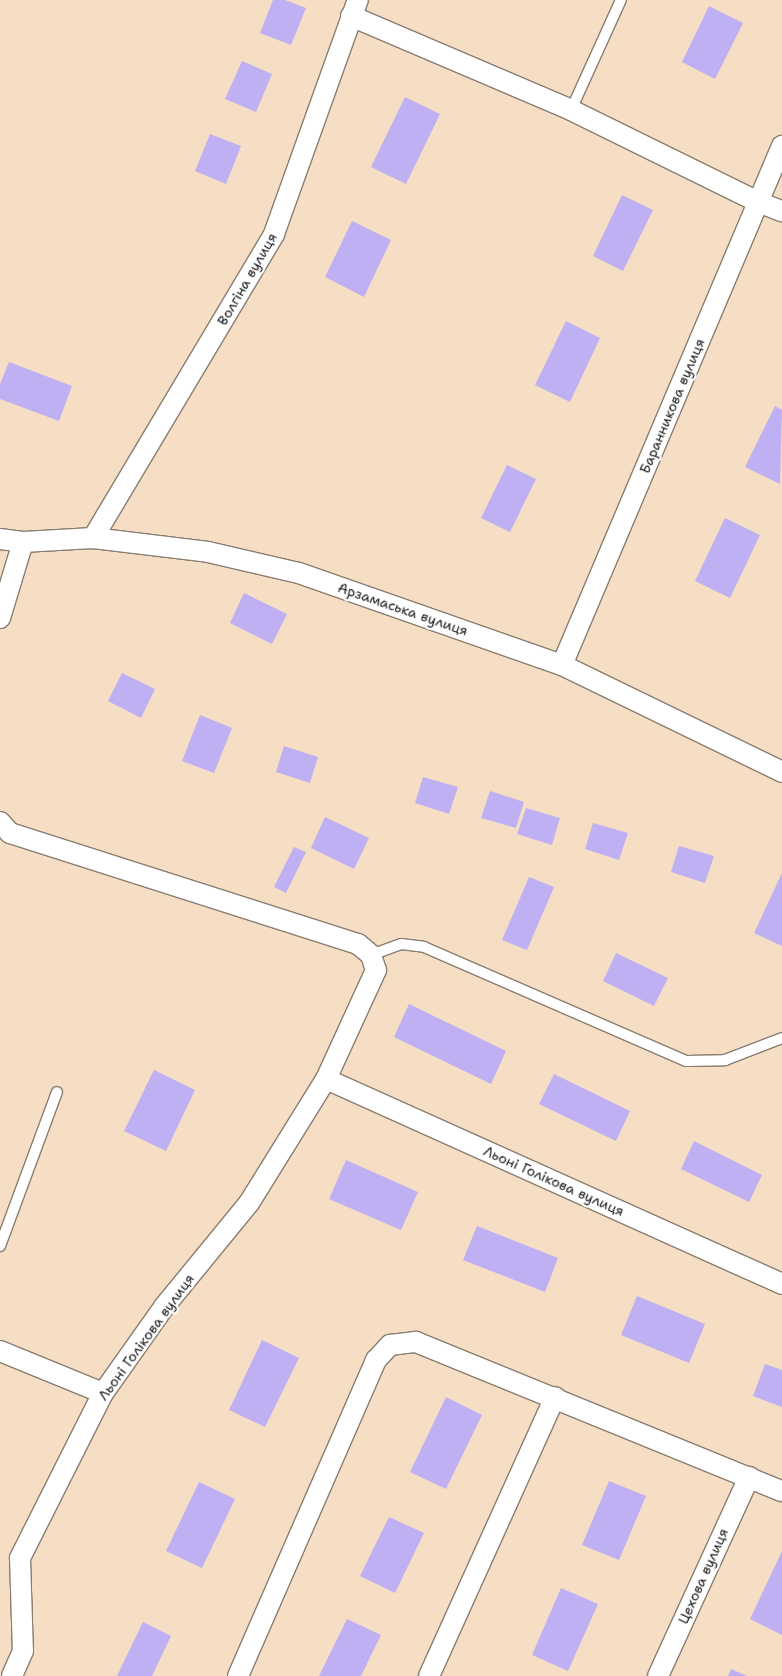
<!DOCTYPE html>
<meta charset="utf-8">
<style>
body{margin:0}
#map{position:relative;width:782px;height:1676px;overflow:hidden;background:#f6dec4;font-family:"Shantell Sans",sans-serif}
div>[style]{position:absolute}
.building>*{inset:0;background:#beb0f2}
.roads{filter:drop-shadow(1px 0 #897d70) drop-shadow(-1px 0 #897d70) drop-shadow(0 1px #897d70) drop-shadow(0 -1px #897d70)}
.service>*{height:10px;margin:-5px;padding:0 5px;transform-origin:5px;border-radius:5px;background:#fff}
.minor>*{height:20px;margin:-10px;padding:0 10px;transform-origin:10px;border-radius:10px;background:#fff}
span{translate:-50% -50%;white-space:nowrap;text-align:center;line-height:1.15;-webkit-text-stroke:4.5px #fff;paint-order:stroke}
.street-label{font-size:14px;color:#1c1c1c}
</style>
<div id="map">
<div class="building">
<i style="clip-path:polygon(273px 0,285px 0,306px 8px,291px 45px,260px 33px)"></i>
<i style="clip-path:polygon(709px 6px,743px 23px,715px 79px,682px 62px)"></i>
<i style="clip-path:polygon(242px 61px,272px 74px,256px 112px,225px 99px)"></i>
<i style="clip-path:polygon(405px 97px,440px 114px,406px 184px,371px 167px)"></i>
<i style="clip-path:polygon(210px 134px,241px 146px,226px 184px,195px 171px)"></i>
<i style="clip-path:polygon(622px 195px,653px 210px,623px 271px,593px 256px)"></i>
<i style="clip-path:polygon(352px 221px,391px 240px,364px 297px,325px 277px)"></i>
<i style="clip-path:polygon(566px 321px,600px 338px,570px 402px,535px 385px)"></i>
<i style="clip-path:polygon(9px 362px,72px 386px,59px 421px,0 399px,0 384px)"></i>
<i style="clip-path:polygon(775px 406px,782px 410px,780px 484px,745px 467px)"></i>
<i style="clip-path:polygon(507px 465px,536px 479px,510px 532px,481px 518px)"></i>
<i style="clip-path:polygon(725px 518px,760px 535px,730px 598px,695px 581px)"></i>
<i style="clip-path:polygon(244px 593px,287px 614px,272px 644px,230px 623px)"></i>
<i style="clip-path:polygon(122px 673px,155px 689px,141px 718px,108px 701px)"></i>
<i style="clip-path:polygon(200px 715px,232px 728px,214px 773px,182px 761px)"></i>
<i style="clip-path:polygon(284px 746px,318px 757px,310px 783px,276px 772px)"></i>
<i style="clip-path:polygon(423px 777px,458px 787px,449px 814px,415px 803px)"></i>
<i style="clip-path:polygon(490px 791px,524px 802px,516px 828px,481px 818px)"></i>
<i style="clip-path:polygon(526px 808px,560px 818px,552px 845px,517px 834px)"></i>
<i style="clip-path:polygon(325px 817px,369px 838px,354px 869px,311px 848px)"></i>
<i style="clip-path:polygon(593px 823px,628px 833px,619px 860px,585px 849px)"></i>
<i style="clip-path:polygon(679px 846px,714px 856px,705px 883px,671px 872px)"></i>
<i style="clip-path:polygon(294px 847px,306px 852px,286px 893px,274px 887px)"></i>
<i style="clip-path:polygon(782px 873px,782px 946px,754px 933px)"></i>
<i style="clip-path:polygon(529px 877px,554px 887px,527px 950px,502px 940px)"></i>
<i style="clip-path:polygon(616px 953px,668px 978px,654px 1006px,603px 981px)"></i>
<i style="clip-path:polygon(409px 1004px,506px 1051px,491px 1084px,394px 1037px)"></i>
<i style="clip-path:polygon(154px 1070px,195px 1090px,166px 1151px,124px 1131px)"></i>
<i style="clip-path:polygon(554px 1074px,630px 1111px,616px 1141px,539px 1104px)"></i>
<i style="clip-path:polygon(694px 1141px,762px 1175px,749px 1202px,681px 1169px)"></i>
<i style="clip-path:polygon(346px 1160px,418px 1192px,401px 1230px,329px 1199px)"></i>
<i style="clip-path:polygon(477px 1226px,558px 1258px,545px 1292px,463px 1260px)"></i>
<i style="clip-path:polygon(637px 1296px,705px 1324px,689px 1363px,621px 1335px)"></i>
<i style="clip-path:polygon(262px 1340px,299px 1358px,265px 1427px,229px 1410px)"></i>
<i style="clip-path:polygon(765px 1364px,782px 1370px,782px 1407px,753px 1396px)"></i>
<i style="clip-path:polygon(446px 1397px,482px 1415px,446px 1489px,410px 1472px)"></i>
<i style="clip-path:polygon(609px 1481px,646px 1496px,619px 1560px,582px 1545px)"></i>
<i style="clip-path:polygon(199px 1482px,235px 1499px,202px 1568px,166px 1551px)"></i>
<i style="clip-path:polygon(389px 1517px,424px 1533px,395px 1593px,360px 1576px)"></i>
<i style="clip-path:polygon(782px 1551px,782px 1635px,750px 1619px)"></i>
<i style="clip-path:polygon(561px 1588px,598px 1604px,568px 1671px,532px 1655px)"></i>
<i style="clip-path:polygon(347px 1619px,381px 1635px,361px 1676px,319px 1676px)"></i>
<i style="clip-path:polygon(143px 1622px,171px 1636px,152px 1676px,117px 1676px)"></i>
<i style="clip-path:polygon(731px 1669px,747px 1676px,728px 1676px)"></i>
</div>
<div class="roads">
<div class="service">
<i style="left:571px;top:110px;width:121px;rotate:-65.6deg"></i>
<i style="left:371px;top:955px;width:32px;rotate:-20deg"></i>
<i style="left:401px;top:944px;width:23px;rotate:7deg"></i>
<i style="left:424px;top:947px;width:286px;rotate:23.5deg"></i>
<i style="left:686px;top:1061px;width:39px;rotate:-1deg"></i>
<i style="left:725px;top:1060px;width:61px;rotate:-21.1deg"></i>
<i style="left:0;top:1246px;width:164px;rotate:-69.7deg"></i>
</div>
<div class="minor">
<i style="left:351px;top:16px;width:239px;rotate:23.1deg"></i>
<i style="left:571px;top:110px;width:208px;rotate:26.2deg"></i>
<i style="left:758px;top:202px;width:26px;rotate:21deg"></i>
<i style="left:93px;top:538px;width:354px;rotate:-59.2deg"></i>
<i style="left:274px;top:234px;width:249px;rotate:-70.3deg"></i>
<i style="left:0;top:539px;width:23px;rotate:7deg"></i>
<i style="left:23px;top:542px;width:70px;rotate:-3.3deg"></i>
<i style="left:93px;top:538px;width:116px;rotate:6.9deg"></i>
<i style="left:208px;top:552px;width:93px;rotate:13deg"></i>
<i style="left:299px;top:573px;width:279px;rotate:19.3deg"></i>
<i style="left:562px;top:665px;width:245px;rotate:25.9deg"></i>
<i style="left:0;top:618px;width:79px;rotate:-73.2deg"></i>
<i style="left:562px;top:665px;width:564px;rotate:-67.03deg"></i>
<i style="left:0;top:822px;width:15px;rotate:48deg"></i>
<i style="left:10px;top:833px;width:365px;rotate:17.7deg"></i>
<i style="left:358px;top:944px;width:17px;rotate:40deg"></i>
<i style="left:371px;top:955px;width:16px;rotate:72deg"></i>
<i style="left:376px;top:970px;width:120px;rotate:114.6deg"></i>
<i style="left:326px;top:1079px;width:146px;rotate:121.8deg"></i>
<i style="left:249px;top:1203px;width:134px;rotate:129.3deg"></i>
<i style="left:164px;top:1307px;width:105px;rotate:125.3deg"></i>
<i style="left:103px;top:1393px;width:185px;rotate:116.7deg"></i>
<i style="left:20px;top:1558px;width:93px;rotate:88.2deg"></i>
<i style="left:23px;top:1651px;width:27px;rotate:114deg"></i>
<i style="left:326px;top:1079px;width:500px;rotate:24.2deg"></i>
<i style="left:0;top:1351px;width:111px;rotate:22.2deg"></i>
<i style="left:238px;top:1676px;width:345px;rotate:-66.4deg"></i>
<i style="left:376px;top:1360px;width:21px;rotate:-47deg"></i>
<i style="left:390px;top:1345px;width:26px;rotate:-7deg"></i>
<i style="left:416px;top:1342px;width:395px;rotate:22.2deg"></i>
<i style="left:429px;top:1676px;width:306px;rotate:-65.7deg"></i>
<i style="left:658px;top:1676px;width:219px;rotate:-65.4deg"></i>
</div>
</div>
<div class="street-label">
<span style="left:247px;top:279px;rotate:-60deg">Волгіна вулиця</span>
<span style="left:672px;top:406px;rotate:-67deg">Баранникова вулиця</span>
<span style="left:403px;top:609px;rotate:19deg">Арзамаська вулиця</span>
<span style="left:554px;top:1181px;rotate:24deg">Льоні Голікова вулиця</span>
<span style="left:146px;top:1337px;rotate:-54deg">Льоні Голікова вулиця</span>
<span style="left:703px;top:1576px;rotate:-66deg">Цехова вулиця</span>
</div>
</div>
